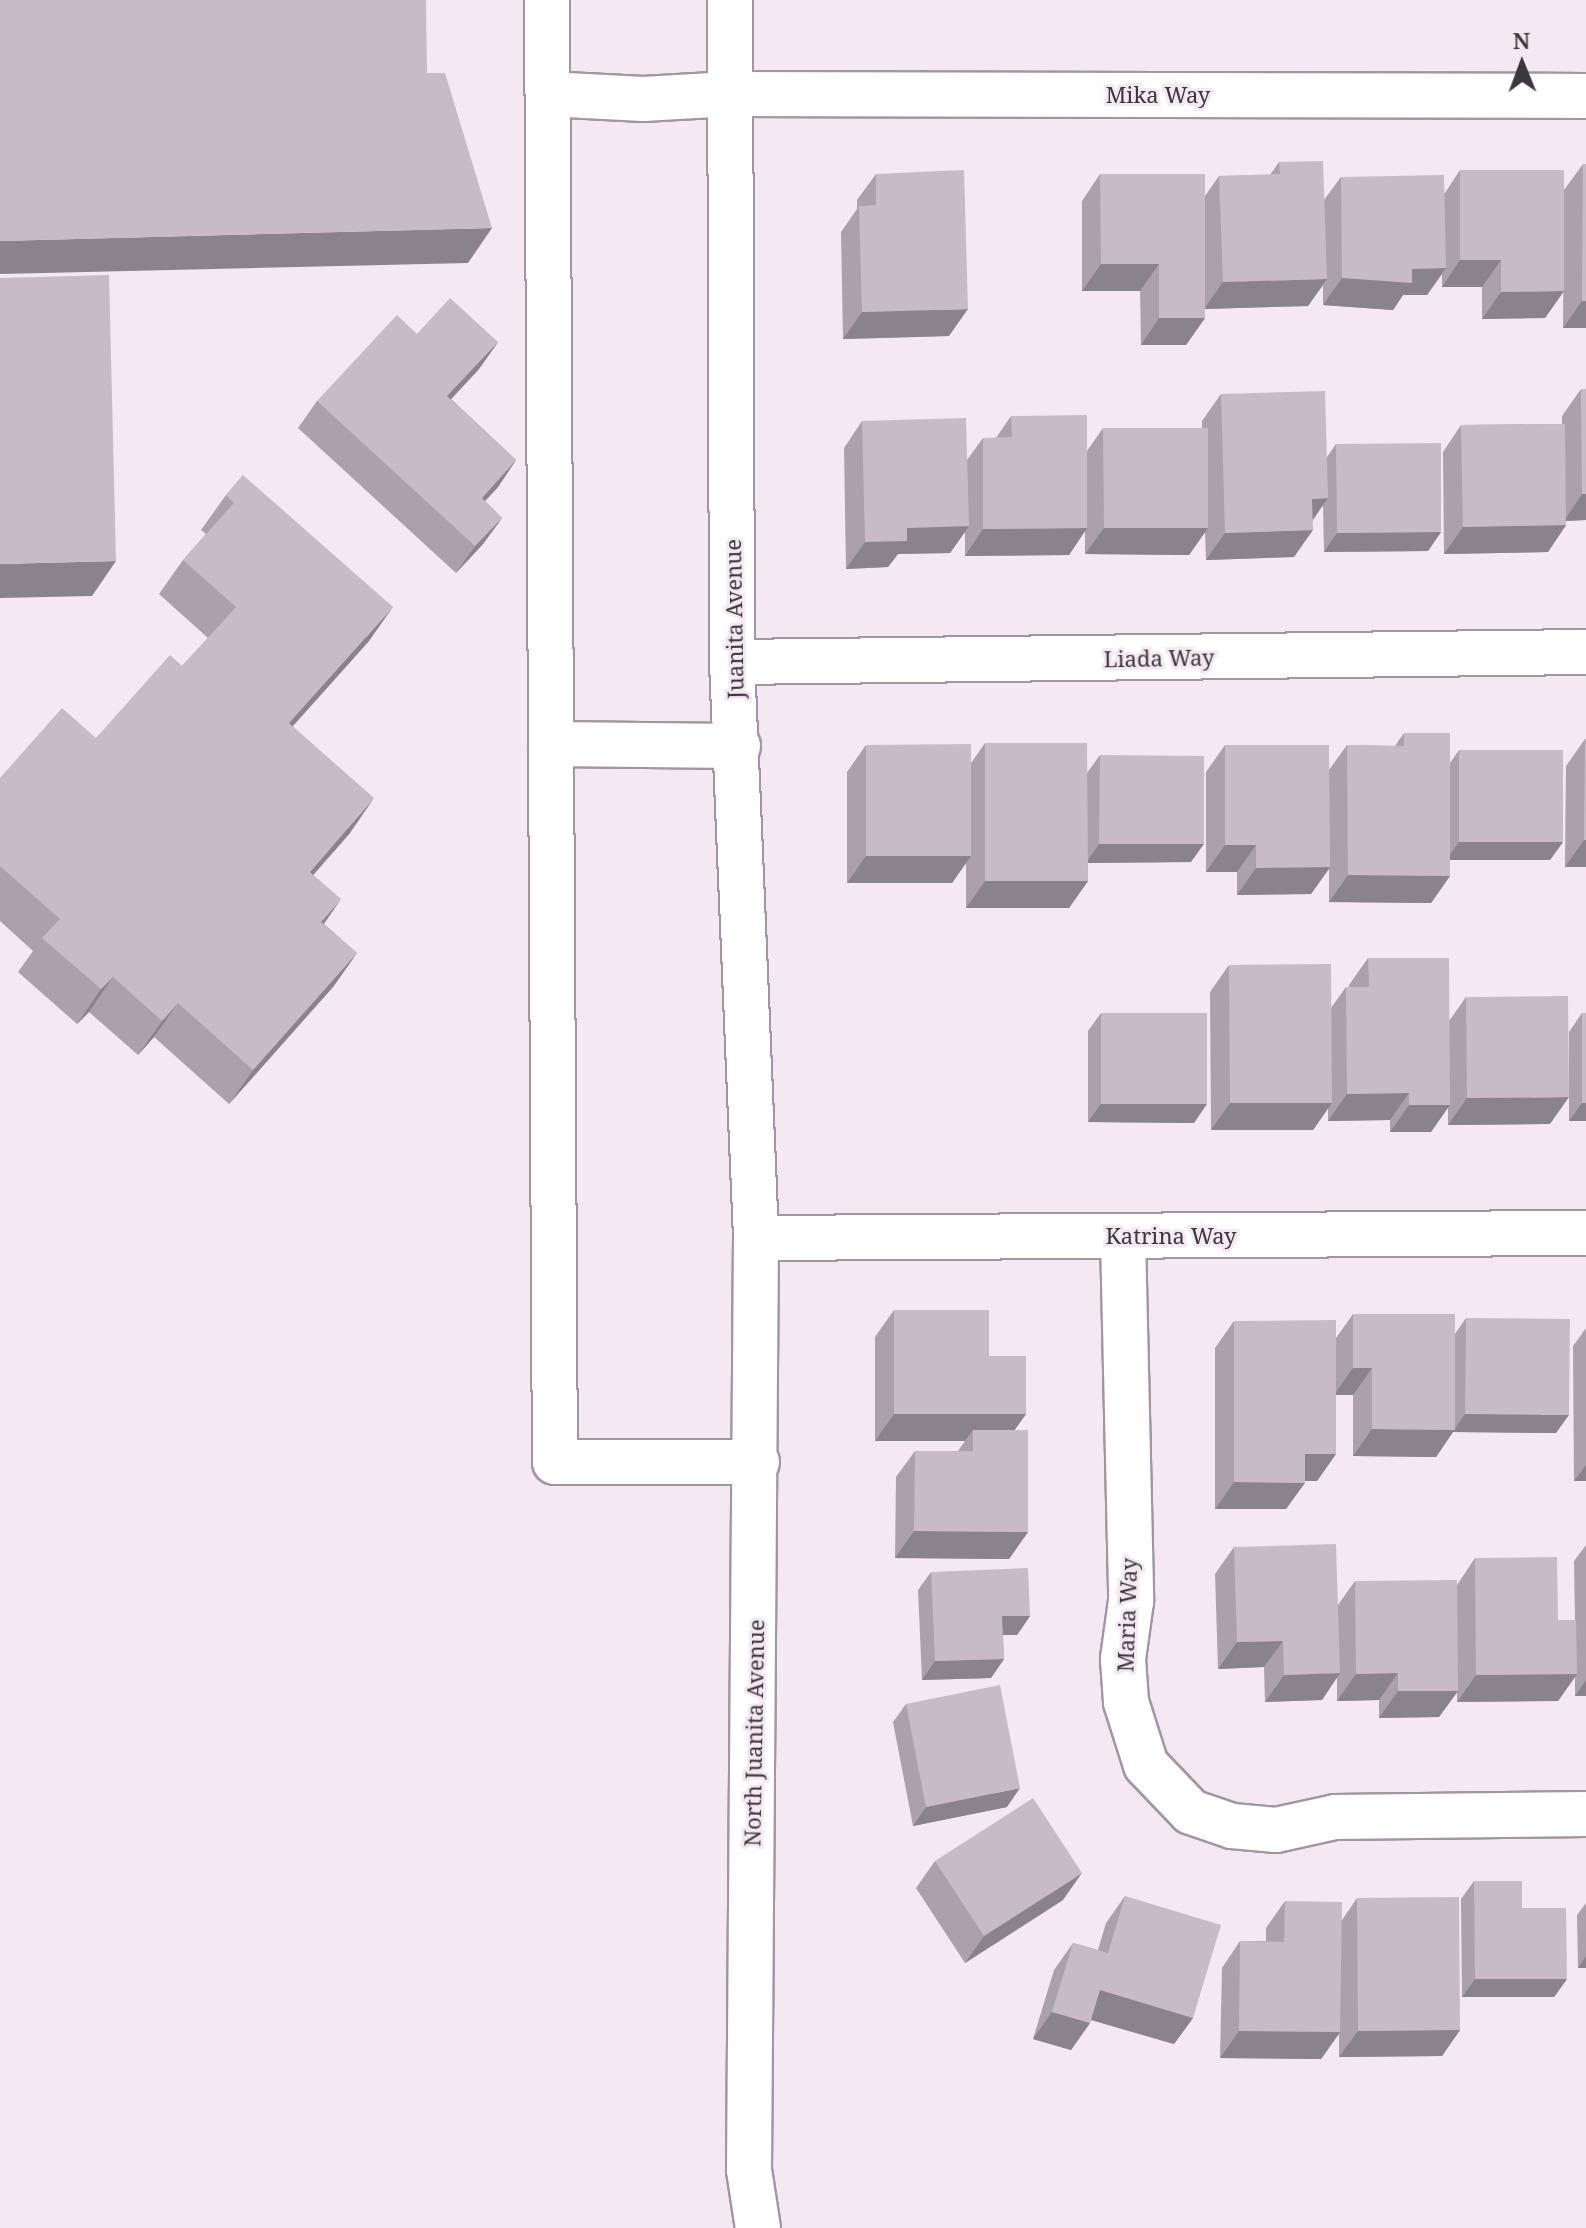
<!DOCTYPE html>
<style>
body{margin:0}
#map{position:relative;width:1586px;height:2228px;overflow:hidden;background:#f4e8f3;font-family:"Noto Serif",serif}
div>[style]{position:absolute}
.roads{filter:drop-shadow(2px 0 #a297a1) drop-shadow(-2px 0 #a297a1) drop-shadow(0 2px #a297a1) drop-shadow(0 -2px #a297a1)}
.minor>*{height:44px;margin:-22px;padding:0 22px;transform-origin:22px;border-radius:22px;background:#fff}
.wall>*{inset:0;background:#aba1aa}
.shaded-wall>*{inset:0;background:#8b838b}
.building>*{inset:0;background:#c7bbc6}
span{translate:-50% -50%;white-space:nowrap;text-align:center;line-height:1.15;-webkit-text-stroke:6px #f4e8f3;paint-order:stroke}
.street-label{font-size:22px;color:#3c373b}
.north{position:absolute;left:1482px;top:24px;width:80px;height:80px;-webkit-text-stroke:6px #f4e8f3;paint-order:stroke;rotate:359deg;font-size:22px;font-weight:700;line-height:32px;text-align:center;color:#3c373b}
.north::after{content:'';display:block;margin:auto;width:28px;height:36px;background:#3c373b;clip-path:polygon(50% 0,100% 100%,50% 72%,0 100%)}
</style>
<div id="map">
<div class="roads">
<div class="minor">
<i style="left:547px;top:0;width:1462px;rotate:89.69deg"></i>
<i style="left:555px;top:1462px;width:202px"></i>
<i style="left:730px;top:0;width:662px;rotate:89.83deg"></i>
<i style="left:732px;top:662px;width:576px;rotate:87.61deg"></i>
<i style="left:756px;top:1238px;width:932px;rotate:90.43deg"></i>
<i style="left:749px;top:2170px;width:59px;rotate:81.2deg"></i>
<i style="left:548px;top:94px;width:95px;rotate:3deg"></i>
<i style="left:643px;top:99px;width:87px;rotate:-3.3deg"></i>
<i style="left:730px;top:94px;width:856px;rotate:0.13deg"></i>
<i style="left:732px;top:662px;width:854px;rotate:-0.67deg"></i>
<i style="left:551px;top:744px;width:187px;rotate:0.6deg"></i>
<i style="left:1123px;top:1237px;width:364px;rotate:88.7deg"></i>
<i style="left:1131px;top:1601px;width:59px;rotate:97.9deg"></i>
<i style="left:1123px;top:1659px;width:43px;rotate:86deg"></i>
<i style="left:1126px;top:1702px;width:66px;rotate:72.4deg"></i>
<i style="left:1146px;top:1765px;width:65px;rotate:46.2deg"></i>
<i style="left:1191px;top:1812px;width:43px;rotate:18.9deg"></i>
<i style="left:1232px;top:1826px;width:44px;rotate:5.2deg"></i>
<i style="left:1276px;top:1830px;width:60px;rotate:-12.4deg"></i>
<i style="left:1335px;top:1817px;width:251px;rotate:-0.7deg"></i>
<i style="left:756px;top:1238px;width:830px;rotate:-0.35deg"></i>
</div>
</div>
<div class="wall">
<i style="clip-path:polygon(1279px 162px,1324px 200px,1341px 177px,1445px 193px,1460px 170px,1564px 291px,1545px 318px,1482px 319px,1482px 287px,1442px 287px,1442px 274px,1427px 295px,1403px 295px,1393px 310px,1323px 305px,1323px 285px,1308px 306px,1205px 309px,1205px 318px,1186px 345px,1141px 345px,1140px 291px,1082px 291px,1082px 201px,1100px 174px,1205px 196px,1219px 176px,1270px 175px)"></i>
<i style="clip-path:polygon(1583px 164px,1586px 164px,1586px 328px,1563px 328px,1564px 190px)"></i>
<i style="clip-path:polygon(876px 174px,949px 336px,843px 339px,841px 232px,857px 209px,857px 200px)"></i>
<i style="clip-path:polygon(417px 334px,498px 342px,479px 369px,451px 399px,516px 460px,498px 487px,485px 501px,502px 518px,483px 544px,456px 573px,298px 428px,317px 401px)"></i>
<i style="clip-path:polygon(1581px 389px,1586px 520px,1566px 521px,1566px 525px,1548px 552px,1444px 554px,1443px 452px,1461px 425px,1562px 424px,1562px 416px)"></i>
<i style="clip-path:polygon(1221px 394px,1327px 457px,1336px 444px,1441px 532px,1428px 551px,1324px 552px,1323px 505px,1313px 520px,1294px 557px,1206px 560px,1205px 532px,1189px 555px,1085px 554px,1085px 531px,1069px 555px,965px 556px,965px 532px,950px 553px,898px 554px,888px 567px,846px 569px,844px 448px,862px 421px,967px 460px,983px 438px,996px 438px,1011px 416px,1087px 451px,1103px 428px,1202px 428px,1202px 421px)"></i>
<i style="clip-path:polygon(243px 475px,369px 641px,293px 726px,350px 833px,313px 875px,324px 924px,357px 953px,333px 987px,229px 1104px,154px 1037px,138px 1055px,89px 1012px,77px 1024px,18px 972px,33px 951px,0 921px,0 778px,96px 738px,182px 666px,208px 638px,159px 594px,183px 560px,206px 534px,201px 530px,226px 495px)"></i>
<i style="clip-path:polygon(1404px 733px,1450px 763px,1459px 750px,1563px 842px,1550px 860px,1450px 860px,1450px 876px,1431px 903px,1329px 902px,1329px 869px,1311px 894px,1237px 895px,1237px 872px,1206px 872px,1206px 772px,1225px 745px,1329px 770px,1347px 745px,1395px 746px)"></i>
<i style="clip-path:polygon(1585px 739px,1586px 867px,1565px 867px,1566px 766px)"></i>
<i style="clip-path:polygon(985px 743px,1087px 773px,1100px 755px,1191px 862px,1088px 863px,1088px 881px,1069px 908px,966px 908px,966px 863px,952px 883px,847px 883px,847px 772px,866px 745px,971px 763px)"></i>
<i style="clip-path:polygon(1368px 958px,1449px 1021px,1466px 997px,1550px 1124px,1448px 1125px,1448px 1107px,1431px 1132px,1390px 1132px,1390px 1120px,1328px 1121px,1328px 1108px,1313px 1130px,1211px 1130px,1210px 992px,1229px 965px,1331px 1008px,1346px 987px,1349px 987px,1349px 985px)"></i>
<i style="clip-path:polygon(1101px 1013px,1194px 1123px,1088px 1122px,1088px 1031px)"></i>
<i style="clip-path:polygon(1582px 1013px,1586px 1121px,1569px 1121px,1569px 1032px)"></i>
<i style="clip-path:polygon(894px 1310px,989px 1356px,1026px 1414px,1014px 1430px,1028px 1532px,1009px 1559px,895px 1558px,896px 1477px,915px 1451px,958px 1451px,965px 1441px,875px 1441px,875px 1337px)"></i>
<i style="clip-path:polygon(1353px 1314px,1455px 1334px,1466px 1318px,1556px 1433px,1453px 1432px,1436px 1457px,1353px 1456px,1353px 1395px,1336px 1395px,1336px 1454px,1317px 1481px,1305px 1481px,1286px 1509px,1215px 1509px,1215px 1348px,1234px 1321px,1336px 1338px)"></i>
<i style="clip-path:polygon(1586px 1328px,1586px 1481px,1574px 1481px,1573px 1346px)"></i>
<i style="clip-path:polygon(1586px 1545px,1586px 1696px,1575px 1696px,1575px 1677px,1558px 1701px,1457px 1702px,1457px 1692px,1439px 1717px,1379px 1718px,1379px 1700px,1337px 1701px,1337px 1677px,1322px 1700px,1265px 1702px,1264px 1667px,1218px 1669px,1215px 1574px,1234px 1547px,1338px 1605px,1355px 1581px,1457px 1585px,1475px 1558px,1558px 1620px,1575px 1620px,1574px 1561px)"></i>
<i style="clip-path:polygon(931px 1572px,1030px 1616px,1017px 1635px,1003px 1635px,1004px 1659px,991px 1678px,922px 1680px,918px 1590px)"></i>
<i style="clip-path:polygon(906px 1704px,1007px 1807px,913px 1826px,893px 1722px)"></i>
<i style="clip-path:polygon(935px 1861px,1063px 1900px,965px 1963px,916px 1888px)"></i>
<i style="clip-path:polygon(1474px 1881px,1522px 1908px,1567px 1979px,1554px 1997px,1462px 1997px,1461px 1899px)"></i>
<i style="clip-path:polygon(1125px 1896px,1193px 2018px,1174px 2044px,1091px 2020px,1090px 2023px,1071px 2050px,1033px 2039px,1054px 1970px,1073px 1943px,1098px 1950px,1106px 1923px)"></i>
<i style="clip-path:polygon(1357px 1898px,1460px 2030px,1442px 2056px,1339px 2057px,1339px 2034px,1321px 2059px,1220px 2058px,1222px 1968px,1240px 1941px,1266px 1941px,1266px 1928px,1285px 1901px,1342px 1920px)"></i>
<i style="clip-path:polygon(1586px 1903px,1586px 1968px,1578px 1968px,1577px 1915px)"></i>
</div>
<div class="shaded-wall">
<i style="clip-path:polygon(492px 228px,468px 263px,0 274px,0 241px)"></i>
<i style="clip-path:polygon(1460px 260px,1501px 260px,1482px 287px,1442px 287px)"></i>
<i style="clip-path:polygon(1101px 264px,1159px 264px,1140px 291px,1082px 291px)"></i>
<i style="clip-path:polygon(1446px 268px,1427px 295px,1403px 295px,1393px 310px,1323px 305px,1342px 278px,1412px 269px)"></i>
<i style="clip-path:polygon(1327px 279px,1308px 306px,1204px 309px,1223px 282px)"></i>
<i style="clip-path:polygon(1564px 291px,1545px 318px,1482px 319px,1501px 292px)"></i>
<i style="clip-path:polygon(1582px 301px,1586px 301px,1586px 328px,1563px 328px)"></i>
<i style="clip-path:polygon(968px 309px,949px 336px,843px 339px,862px 312px)"></i>
<i style="clip-path:polygon(1159px 318px,1205px 318px,1186px 345px,1141px 345px)"></i>
<i style="clip-path:polygon(498px 342px,479px 369px,429px 423px,447px 396px)"></i>
<i style="clip-path:polygon(516px 460px,498px 487px,463px 525px,482px 498px)"></i>
<i style="clip-path:polygon(1582px 494px,1586px 494px,1586px 520px,1564px 521px)"></i>
<i style="clip-path:polygon(1328px 498px,1309px 525px,1312px 499px)"></i>
<i style="clip-path:polygon(502px 518px,483px 544px,456px 573px,475px 546px)"></i>
<i style="clip-path:polygon(1566px 525px,1548px 552px,1444px 554px,1463px 527px)"></i>
<i style="clip-path:polygon(969px 526px,950px 553px,898px 554px,888px 567px,846px 569px,865px 542px,907px 528px)"></i>
<i style="clip-path:polygon(1087px 528px,1069px 555px,965px 556px,983px 529px)"></i>
<i style="clip-path:polygon(1104px 528px,1208px 528px,1189px 555px,1085px 554px)"></i>
<i style="clip-path:polygon(1313px 530px,1294px 557px,1206px 560px,1225px 533px)"></i>
<i style="clip-path:polygon(1441px 532px,1428px 551px,1324px 552px,1337px 533px)"></i>
<i style="clip-path:polygon(116px 561px,92px 596px,0 598px,0 564px)"></i>
<i style="clip-path:polygon(393px 607px,369px 641px,265px 757px,289px 723px)"></i>
<i style="clip-path:polygon(374px 798px,350px 833px,286px 906px,310px 872px)"></i>
<i style="clip-path:polygon(1584px 840px,1586px 840px,1586px 867px,1565px 867px)"></i>
<i style="clip-path:polygon(1459px 842px,1563px 842px,1550px 860px,1446px 860px)"></i>
<i style="clip-path:polygon(1099px 844px,1204px 844px,1191px 862px,1086px 863px)"></i>
<i style="clip-path:polygon(1225px 845px,1256px 845px,1237px 872px,1206px 872px)"></i>
<i style="clip-path:polygon(866px 856px,971px 856px,952px 883px,847px 883px)"></i>
<i style="clip-path:polygon(1330px 867px,1311px 894px,1237px 895px,1256px 868px)"></i>
<i style="clip-path:polygon(1348px 875px,1450px 876px,1431px 903px,1329px 902px)"></i>
<i style="clip-path:polygon(985px 881px,1088px 881px,1069px 908px,966px 908px)"></i>
<i style="clip-path:polygon(341px 899px,317px 934px,321px 922px)"></i>
<i style="clip-path:polygon(357px 953px,333px 987px,229px 1104px,253px 1070px)"></i>
<i style="clip-path:polygon(113px 977px,89px 1012px,77px 1024px,101px 989px)"></i>
<i style="clip-path:polygon(178px 1003px,154px 1037px,138px 1055px,162px 1021px)"></i>
<i style="clip-path:polygon(1409px 1093px,1390px 1120px,1328px 1121px,1347px 1094px)"></i>
<i style="clip-path:polygon(1569px 1097px,1550px 1124px,1448px 1125px,1467px 1098px)"></i>
<i style="clip-path:polygon(1230px 1103px,1332px 1103px,1313px 1130px,1211px 1130px)"></i>
<i style="clip-path:polygon(1582px 1103px,1586px 1103px,1586px 1121px,1569px 1121px)"></i>
<i style="clip-path:polygon(1101px 1104px,1207px 1104px,1194px 1123px,1088px 1122px)"></i>
<i style="clip-path:polygon(1409px 1105px,1450px 1105px,1431px 1132px,1390px 1132px)"></i>
<i style="clip-path:polygon(1353px 1368px,1372px 1368px,1353px 1395px,1334px 1395px)"></i>
<i style="clip-path:polygon(894px 1414px,1026px 1414px,1007px 1441px,973px 1430px,965px 1441px,875px 1441px)"></i>
<i style="clip-path:polygon(1465px 1414px,1569px 1415px,1556px 1433px,1453px 1432px,1436px 1457px,1353px 1456px,1372px 1429px,1454px 1430px)"></i>
<i style="clip-path:polygon(1305px 1454px,1336px 1454px,1317px 1481px,1286px 1481px)"></i>
<i style="clip-path:polygon(1586px 1465px,1586px 1481px,1574px 1481px)"></i>
<i style="clip-path:polygon(1234px 1482px,1305px 1483px,1286px 1509px,1215px 1509px)"></i>
<i style="clip-path:polygon(914px 1531px,1028px 1532px,1009px 1559px,895px 1558px)"></i>
<i style="clip-path:polygon(1002px 1616px,1030px 1616px,1017px 1635px,989px 1635px)"></i>
<i style="clip-path:polygon(1283px 1641px,1264px 1667px,1218px 1669px,1237px 1642px)"></i>
<i style="clip-path:polygon(1004px 1659px,991px 1678px,922px 1680px,935px 1661px)"></i>
<i style="clip-path:polygon(1340px 1673px,1322px 1700px,1265px 1702px,1284px 1675px)"></i>
<i style="clip-path:polygon(1398px 1673px,1379px 1700px,1337px 1701px,1356px 1674px)"></i>
<i style="clip-path:polygon(1577px 1674px,1558px 1701px,1457px 1702px,1476px 1675px)"></i>
<i style="clip-path:polygon(1586px 1680px,1586px 1696px,1575px 1696px)"></i>
<i style="clip-path:polygon(1398px 1691px,1458px 1691px,1439px 1717px,1379px 1718px)"></i>
<i style="clip-path:polygon(1020px 1788px,1007px 1807px,913px 1826px,926px 1807px)"></i>
<i style="clip-path:polygon(1082px 1873px,1063px 1900px,965px 1963px,984px 1936px)"></i>
<i style="clip-path:polygon(1586px 1956px,1586px 1968px,1578px 1968px)"></i>
<i style="clip-path:polygon(1475px 1979px,1567px 1979px,1554px 1997px,1462px 1997px)"></i>
<i style="clip-path:polygon(1100px 1990px,1193px 2018px,1174px 2044px,1081px 2017px)"></i>
<i style="clip-path:polygon(1052px 2012px,1090px 2023px,1071px 2050px,1033px 2039px)"></i>
<i style="clip-path:polygon(1460px 2030px,1442px 2056px,1339px 2057px,1358px 2031px)"></i>
<i style="clip-path:polygon(1239px 2031px,1340px 2032px,1321px 2059px,1220px 2058px)"></i>
</div>
<div class="building">
<i style="clip-path:polygon(0 0,426px 0,427px 73px,445px 73px,492px 228px,0 241px)"></i>
<i style="clip-path:polygon(1323px 161px,1327px 279px,1223px 282px,1219px 176px,1280px 174px,1279px 162px)"></i>
<i style="clip-path:polygon(1583px 164px,1586px 164px,1586px 301px,1582px 301px)"></i>
<i style="clip-path:polygon(964px 170px,968px 309px,862px 312px,859px 206px,876px 205px,876px 174px)"></i>
<i style="clip-path:polygon(1460px 170px,1564px 170px,1564px 291px,1501px 292px,1501px 260px,1460px 260px)"></i>
<i style="clip-path:polygon(1100px 174px,1205px 174px,1205px 318px,1159px 318px,1159px 264px,1101px 264px)"></i>
<i style="clip-path:polygon(1444px 175px,1446px 268px,1412px 269px,1412px 283px,1342px 278px,1341px 177px)"></i>
<i style="clip-path:polygon(109px 275px,116px 561px,0 564px,0 278px)"></i>
<i style="clip-path:polygon(450px 298px,498px 342px,447px 396px,516px 460px,482px 498px,502px 518px,475px 546px,317px 401px,397px 315px,417px 334px)"></i>
<i style="clip-path:polygon(1581px 389px,1586px 389px,1586px 494px,1582px 494px)"></i>
<i style="clip-path:polygon(1325px 391px,1328px 498px,1312px 499px,1313px 530px,1225px 533px,1221px 394px)"></i>
<i style="clip-path:polygon(1087px 415px,1087px 528px,983px 529px,983px 438px,1012px 437px,1011px 416px)"></i>
<i style="clip-path:polygon(966px 418px,969px 526px,907px 528px,907px 541px,865px 542px,862px 421px)"></i>
<i style="clip-path:polygon(1565px 424px,1566px 525px,1463px 527px,1461px 425px)"></i>
<i style="clip-path:polygon(1103px 428px,1208px 428px,1208px 528px,1104px 528px)"></i>
<i style="clip-path:polygon(1441px 443px,1441px 532px,1337px 533px,1336px 444px)"></i>
<i style="clip-path:polygon(243px 475px,393px 607px,289px 723px,374px 798px,310px 872px,341px 899px,321px 922px,357px 953px,253px 1070px,178px 1003px,162px 1021px,113px 977px,101px 989px,42px 938px,60px 919px,0 866px,0 778px,62px 708px,96px 738px,170px 655px,182px 666px,236px 607px,183px 560px,234px 503px,226px 495px)"></i>
<i style="clip-path:polygon(1404px 733px,1450px 733px,1450px 876px,1348px 875px,1347px 745px,1404px 746px)"></i>
<i style="clip-path:polygon(1585px 739px,1586px 739px,1586px 840px,1584px 840px)"></i>
<i style="clip-path:polygon(985px 743px,1087px 743px,1088px 881px,985px 881px)"></i>
<i style="clip-path:polygon(971px 744px,971px 856px,866px 856px,866px 745px)"></i>
<i style="clip-path:polygon(1225px 745px,1329px 745px,1330px 867px,1256px 868px,1256px 845px,1225px 845px)"></i>
<i style="clip-path:polygon(1459px 750px,1563px 750px,1563px 842px,1459px 842px)"></i>
<i style="clip-path:polygon(1100px 755px,1204px 756px,1204px 844px,1099px 844px)"></i>
<i style="clip-path:polygon(1368px 958px,1449px 958px,1450px 1105px,1409px 1105px,1409px 1093px,1347px 1094px,1346px 987px,1369px 987px)"></i>
<i style="clip-path:polygon(1331px 964px,1332px 1103px,1230px 1103px,1229px 965px)"></i>
<i style="clip-path:polygon(1568px 996px,1569px 1097px,1467px 1098px,1466px 997px)"></i>
<i style="clip-path:polygon(1101px 1013px,1207px 1013px,1207px 1104px,1101px 1104px)"></i>
<i style="clip-path:polygon(1582px 1013px,1586px 1013px,1586px 1103px,1582px 1103px)"></i>
<i style="clip-path:polygon(894px 1310px,989px 1310px,989px 1356px,1026px 1356px,1026px 1414px,894px 1414px)"></i>
<i style="clip-path:polygon(1353px 1314px,1455px 1314px,1455px 1430px,1372px 1429px,1372px 1368px,1353px 1368px)"></i>
<i style="clip-path:polygon(1466px 1318px,1570px 1319px,1569px 1415px,1465px 1414px)"></i>
<i style="clip-path:polygon(1336px 1320px,1336px 1454px,1305px 1454px,1305px 1483px,1234px 1482px,1234px 1321px)"></i>
<i style="clip-path:polygon(973px 1430px,1028px 1430px,1028px 1532px,914px 1531px,915px 1451px,973px 1451px)"></i>
<i style="clip-path:polygon(1336px 1544px,1340px 1673px,1284px 1675px,1283px 1641px,1237px 1642px,1234px 1547px)"></i>
<i style="clip-path:polygon(1557px 1557px,1558px 1620px,1576px 1620px,1577px 1674px,1476px 1675px,1475px 1558px)"></i>
<i style="clip-path:polygon(1028px 1568px,1030px 1616px,1002px 1616px,1004px 1659px,935px 1661px,931px 1572px)"></i>
<i style="clip-path:polygon(1457px 1580px,1458px 1691px,1398px 1691px,1398px 1673px,1356px 1674px,1355px 1581px)"></i>
<i style="clip-path:polygon(1000px 1685px,1020px 1788px,926px 1807px,906px 1704px)"></i>
<i style="clip-path:polygon(1033px 1798px,1082px 1873px,984px 1936px,935px 1861px)"></i>
<i style="clip-path:polygon(1474px 1881px,1522px 1881px,1522px 1908px,1566px 1908px,1567px 1979px,1475px 1979px)"></i>
<i style="clip-path:polygon(1125px 1896px,1221px 1925px,1193px 2018px,1100px 1990px,1090px 2023px,1052px 2012px,1073px 1943px,1108px 1953px)"></i>
<i style="clip-path:polygon(1459px 1897px,1460px 2030px,1358px 2031px,1357px 1898px)"></i>
<i style="clip-path:polygon(1285px 1901px,1342px 1902px,1340px 2032px,1239px 2031px,1240px 1941px,1284px 1942px)"></i>
</div>
<div class="street-label">
<span style="left:1158px;top:95px">Mika Way</span>
<span style="left:734px;top:619px;rotate:-91deg">Juanita Avenue</span>
<span style="left:1159px;top:658px;rotate:-1deg">Liada Way</span>
<span style="left:1171px;top:1236px">Katrina Way</span>
<span style="left:1127px;top:1615px;rotate:-88deg">Maria Way</span>
<span style="left:754px;top:1733px;rotate:-89deg">North Juanita Avenue</span>
</div>
<div class="north">N</div>
</div>
